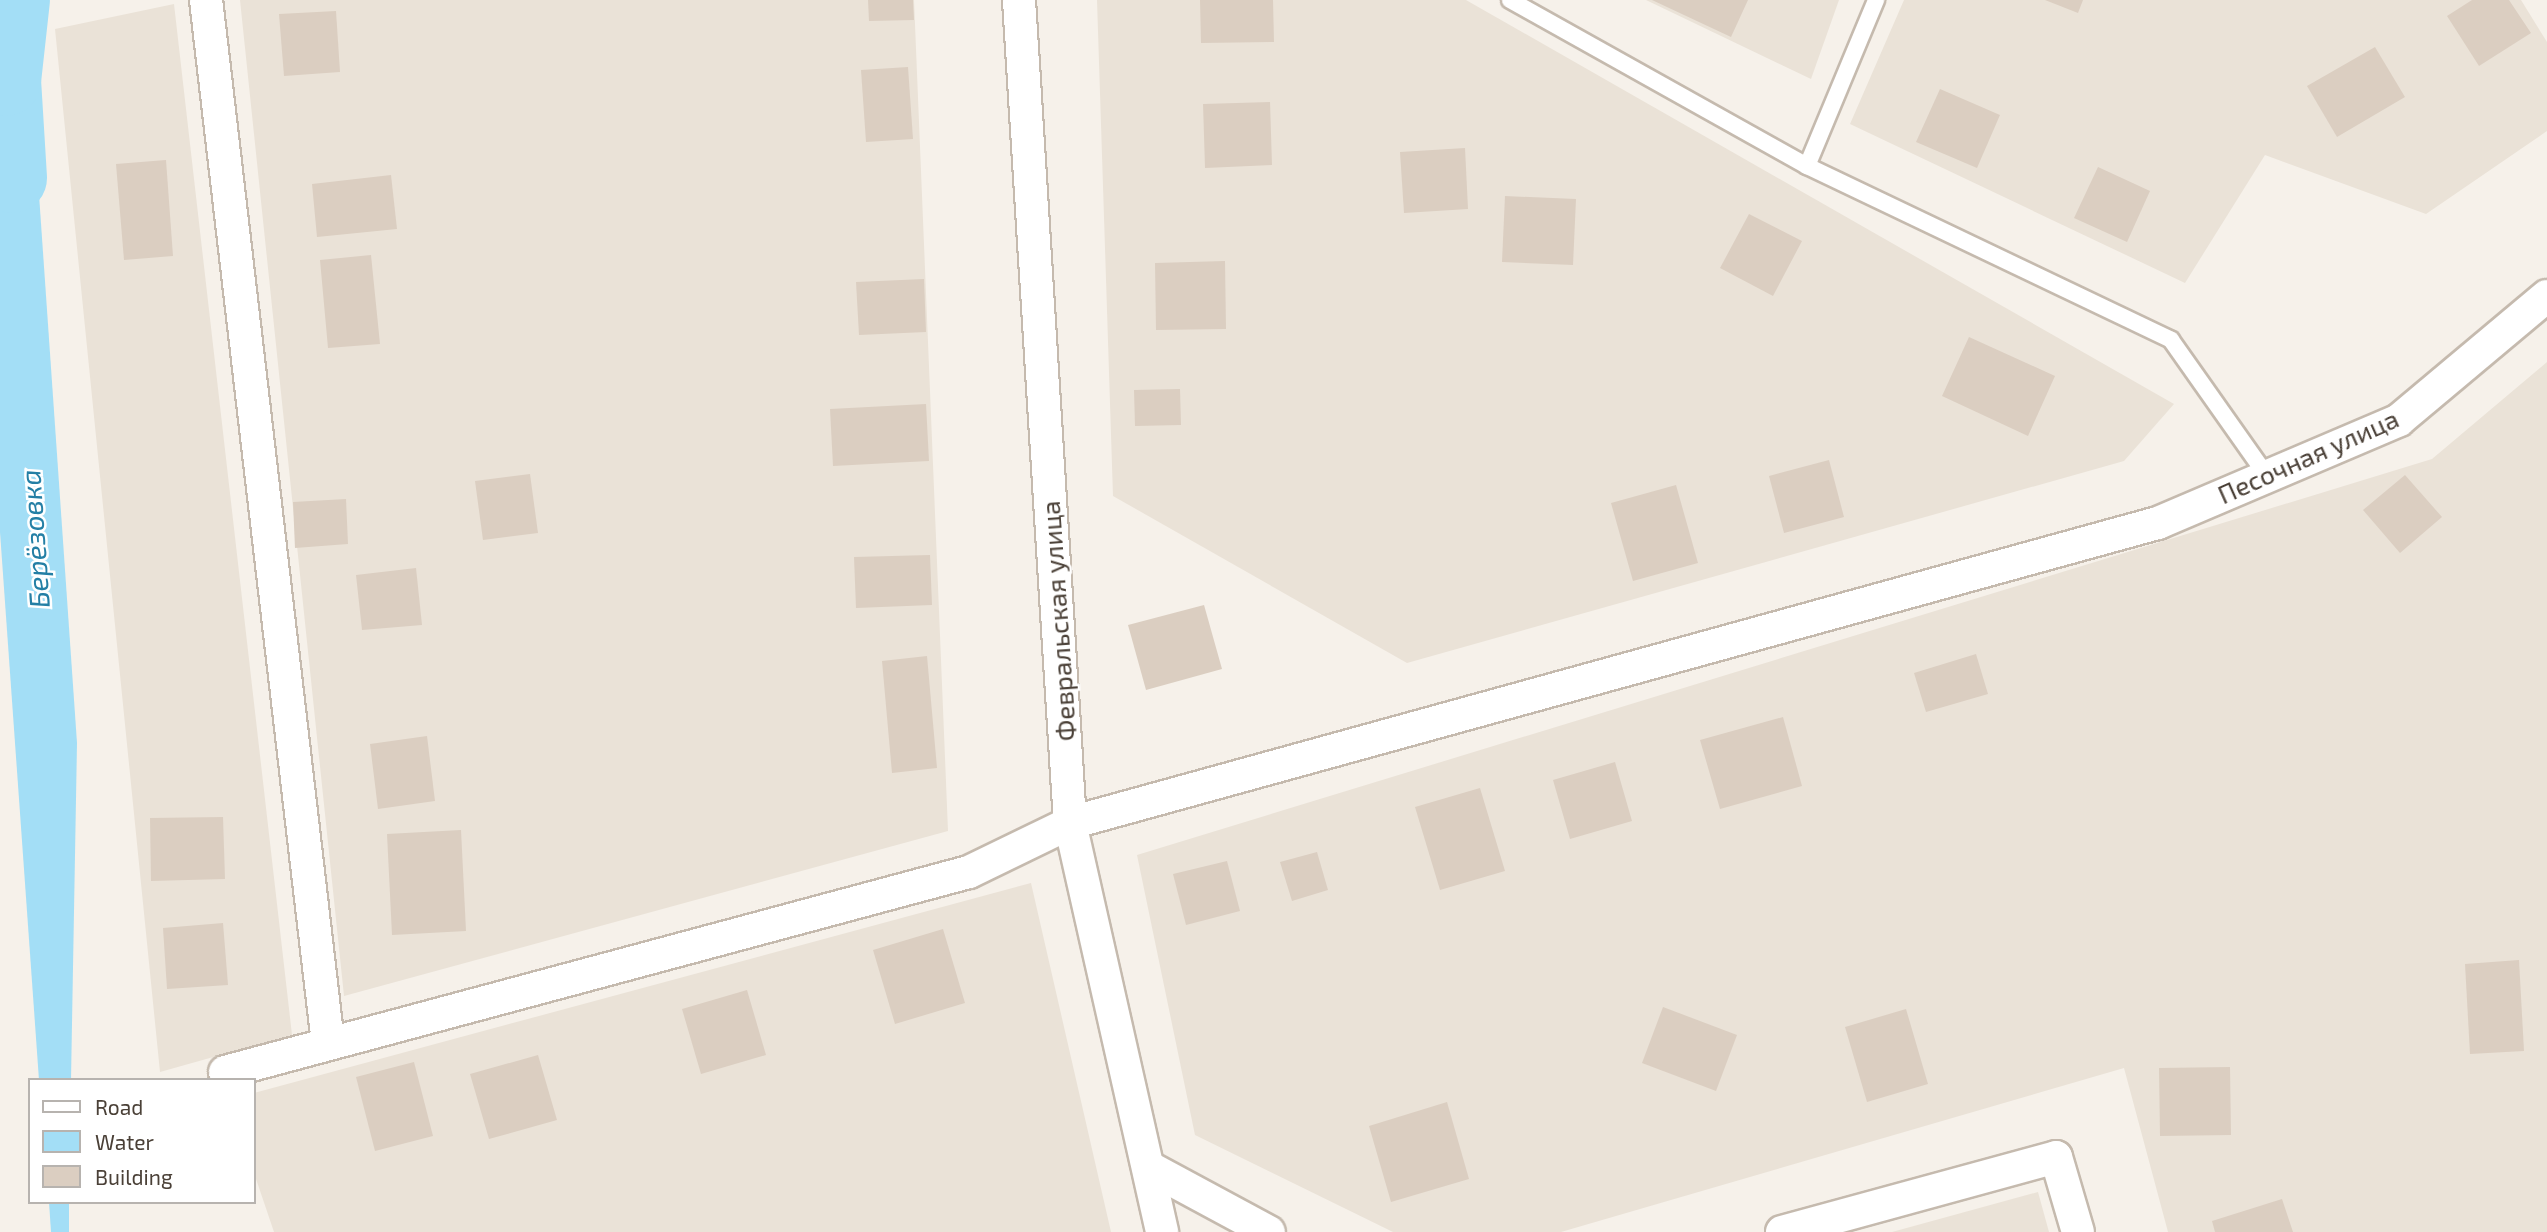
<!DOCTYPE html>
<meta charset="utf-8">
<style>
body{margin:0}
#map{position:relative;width:2547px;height:1232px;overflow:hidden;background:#f6f1ea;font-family:"Exo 2",sans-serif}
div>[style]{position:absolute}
.residential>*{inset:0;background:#eae2d7}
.water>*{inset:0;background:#a3def6}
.river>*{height:70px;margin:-35px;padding:0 35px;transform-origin:35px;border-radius:35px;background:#a3def6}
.building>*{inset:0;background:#dbcec1}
.roads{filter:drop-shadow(2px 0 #c5baae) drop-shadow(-2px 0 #c5baae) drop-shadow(0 2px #c5baae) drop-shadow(0 -2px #c5baae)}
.service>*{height:16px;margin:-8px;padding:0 8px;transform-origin:8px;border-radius:8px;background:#fff}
.minor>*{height:32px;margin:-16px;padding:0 16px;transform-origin:16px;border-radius:16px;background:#fff}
span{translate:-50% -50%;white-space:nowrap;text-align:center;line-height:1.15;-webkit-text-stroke:5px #fff;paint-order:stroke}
.street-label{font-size:26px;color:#4a4037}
.water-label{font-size:28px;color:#247fa5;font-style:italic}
.legend{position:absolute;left:28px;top:1078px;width:228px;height:126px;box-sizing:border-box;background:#fff;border:2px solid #b7b3af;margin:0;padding:9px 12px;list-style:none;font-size:21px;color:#4a4037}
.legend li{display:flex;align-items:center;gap:14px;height:35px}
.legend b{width:35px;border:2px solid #b7b3af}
</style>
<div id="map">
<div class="residential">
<i style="clip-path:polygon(240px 0,914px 0,948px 831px,344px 996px)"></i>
<i style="clip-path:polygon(1097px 0,1466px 0,2174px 404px,2124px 461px,1407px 663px,1113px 496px)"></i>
<i style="clip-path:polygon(1646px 0,1839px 0,1811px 79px)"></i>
<i style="clip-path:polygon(1904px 0,2521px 0,2547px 42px,2547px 131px,2426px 214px,2265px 155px,2185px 283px,1850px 124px)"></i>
<i style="clip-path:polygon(174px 4px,292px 1035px,160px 1072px,55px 29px)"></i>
<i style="clip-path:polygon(2547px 362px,2547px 1232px,2168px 1232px,2124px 1068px,1561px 1232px,1393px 1232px,1195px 1135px,1137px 855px,2432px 459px)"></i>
<i style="clip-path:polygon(1031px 883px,1111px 1232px,274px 1232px,254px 1173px,254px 1093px)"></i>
<i style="clip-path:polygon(2038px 1192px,2049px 1232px,1892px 1232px)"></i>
</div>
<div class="water">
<i style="clip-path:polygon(31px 79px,77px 743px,71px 1080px,39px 1080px,0 532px,0 82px)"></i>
<i style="clip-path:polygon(49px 1202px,69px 1202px,69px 1232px,51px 1232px)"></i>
</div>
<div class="river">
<i style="left:12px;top:178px;width:97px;rotate:-93.5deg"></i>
<i style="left:6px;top:81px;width:81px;rotate:-83.7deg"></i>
</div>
<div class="building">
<i style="clip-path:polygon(868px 0,913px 0,914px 20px,869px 21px)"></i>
<i style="clip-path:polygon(1200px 0,1273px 0,1274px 42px,1201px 43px)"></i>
<i style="clip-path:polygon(1652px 0,1748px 0,1731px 37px)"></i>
<i style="clip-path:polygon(2045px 0,2083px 0,2078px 13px)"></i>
<i style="clip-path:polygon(2472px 0,2509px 0,2531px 33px,2479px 66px,2447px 16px)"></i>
<i style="clip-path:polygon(336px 11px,340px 72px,284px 76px,279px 14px)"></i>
<i style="clip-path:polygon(2375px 47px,2405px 97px,2337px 137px,2307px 86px)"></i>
<i style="clip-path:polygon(908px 67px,913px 139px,866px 142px,861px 70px)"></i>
<i style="clip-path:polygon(1940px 89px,2000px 115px,1977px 168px,1916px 142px)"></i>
<i style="clip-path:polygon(1270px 102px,1272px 165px,1205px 168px,1203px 104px)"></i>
<i style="clip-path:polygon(1465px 148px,1468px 209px,1404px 213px,1400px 152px)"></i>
<i style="clip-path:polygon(166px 160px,173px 256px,124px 260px,116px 164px)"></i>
<i style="clip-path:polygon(2098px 167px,2150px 191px,2127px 242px,2074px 218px)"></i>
<i style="clip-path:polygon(391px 175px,397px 229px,317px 237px,312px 184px)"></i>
<i style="clip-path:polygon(1505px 196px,1576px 199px,1573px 265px,1502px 262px)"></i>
<i style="clip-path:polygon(1749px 214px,1802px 241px,1773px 296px,1720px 268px)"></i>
<i style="clip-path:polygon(371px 255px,380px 344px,328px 348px,320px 260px)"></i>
<i style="clip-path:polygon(1225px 261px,1226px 329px,1156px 330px,1155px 263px)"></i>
<i style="clip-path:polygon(924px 279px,926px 332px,859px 335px,856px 282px)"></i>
<i style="clip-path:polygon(1969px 337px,2055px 376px,2028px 436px,1942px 396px)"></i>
<i style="clip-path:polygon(1180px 389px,1181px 425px,1135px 426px,1134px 390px)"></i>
<i style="clip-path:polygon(926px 404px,929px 461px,833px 466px,830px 409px)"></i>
<i style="clip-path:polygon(1829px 460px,1844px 517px,1784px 533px,1769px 476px)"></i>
<i style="clip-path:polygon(530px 474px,538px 533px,483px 540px,475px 481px)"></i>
<i style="clip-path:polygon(2405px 475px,2442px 517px,2400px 553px,2363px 510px)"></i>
<i style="clip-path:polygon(1676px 485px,1698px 563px,1633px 581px,1611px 503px)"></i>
<i style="clip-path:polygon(346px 499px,348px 544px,295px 548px,293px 502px)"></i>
<i style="clip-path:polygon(930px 555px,932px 605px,856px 608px,854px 557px)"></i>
<i style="clip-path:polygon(416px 568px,422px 625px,362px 630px,356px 575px)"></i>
<i style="clip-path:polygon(1204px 605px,1222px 669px,1146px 690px,1128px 625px)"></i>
<i style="clip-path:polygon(1976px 654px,1988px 694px,1926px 712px,1914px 673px)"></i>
<i style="clip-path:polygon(927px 656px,937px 768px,892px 773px,882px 661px)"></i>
<i style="clip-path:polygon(1783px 717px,1802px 786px,1720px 809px,1700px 740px)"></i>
<i style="clip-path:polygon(427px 736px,435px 801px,378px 809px,370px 744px)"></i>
<i style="clip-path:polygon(1615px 762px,1632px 821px,1570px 839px,1553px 780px)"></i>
<i style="clip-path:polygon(1480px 788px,1505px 871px,1440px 890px,1415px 807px)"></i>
<i style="clip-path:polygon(223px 817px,225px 879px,151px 881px,150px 818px)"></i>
<i style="clip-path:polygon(461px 830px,466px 931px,392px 935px,387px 834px)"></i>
<i style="clip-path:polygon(1317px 852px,1328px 890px,1292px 901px,1280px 862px)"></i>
<i style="clip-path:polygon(1227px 861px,1240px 911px,1186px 925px,1173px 874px)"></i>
<i style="clip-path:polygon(223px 923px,228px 985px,167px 989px,163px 928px)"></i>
<i style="clip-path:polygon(943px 929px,965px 1003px,895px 1024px,873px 950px)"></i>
<i style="clip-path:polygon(2519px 960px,2524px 1051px,2470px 1054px,2465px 964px)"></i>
<i style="clip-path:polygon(747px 990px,766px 1055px,701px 1074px,682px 1009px)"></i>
<i style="clip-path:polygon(1663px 1007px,1737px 1035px,1716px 1091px,1642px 1063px)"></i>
<i style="clip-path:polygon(1906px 1009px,1928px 1084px,1867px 1102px,1845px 1027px)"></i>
<i style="clip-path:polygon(538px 1055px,557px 1120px,489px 1139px,470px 1074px)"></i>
<i style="clip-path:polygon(414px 1062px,433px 1136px,375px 1151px,356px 1077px)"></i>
<i style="clip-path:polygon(2230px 1067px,2231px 1135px,2160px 1136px,2159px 1068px)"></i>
<i style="clip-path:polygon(1447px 1102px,1469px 1179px,1391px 1202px,1369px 1126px)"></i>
<i style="clip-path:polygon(2282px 1199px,2293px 1232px,2215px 1232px,2212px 1221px)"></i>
</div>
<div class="roads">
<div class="service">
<i style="left:1510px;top:0;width:340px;rotate:29.2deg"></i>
<i style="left:1807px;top:166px;width:403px;rotate:25.5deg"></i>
<i style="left:2171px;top:340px;width:166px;rotate:54.8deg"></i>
<i style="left:1807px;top:166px;width:180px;rotate:-67.4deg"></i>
</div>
<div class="minor">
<i style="left:206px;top:0;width:1051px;rotate:83.33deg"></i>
<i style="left:1019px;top:0;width:825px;rotate:86.45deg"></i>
<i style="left:1070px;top:823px;width:419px;rotate:77.3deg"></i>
<i style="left:225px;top:1072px;width:770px;rotate:-15.05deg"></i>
<i style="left:969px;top:872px;width:112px;rotate:-25.9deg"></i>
<i style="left:1070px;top:823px;width:1129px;rotate:-15.42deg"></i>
<i style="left:2158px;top:523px;width:262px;rotate:-23.1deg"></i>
<i style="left:2399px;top:420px;width:193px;rotate:-40deg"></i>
<i style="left:1150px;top:1168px;width:135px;rotate:28.3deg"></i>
<i style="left:1782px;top:1232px;width:284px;rotate:-15.3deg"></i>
<i style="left:2056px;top:1157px;width:78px;rotate:73.7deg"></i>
</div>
</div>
<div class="street-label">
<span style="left:2308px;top:456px;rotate:-24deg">Песочная улица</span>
<span style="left:1058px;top:621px;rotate:-94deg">Февральская улица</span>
</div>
<div class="water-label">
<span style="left:34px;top:539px;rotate:-94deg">Берёзовка</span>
</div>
<ul class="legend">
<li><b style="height:9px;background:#fff"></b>Road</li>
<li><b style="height:19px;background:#a3def6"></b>Water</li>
<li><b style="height:19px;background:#dbcec1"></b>Building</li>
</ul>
</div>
